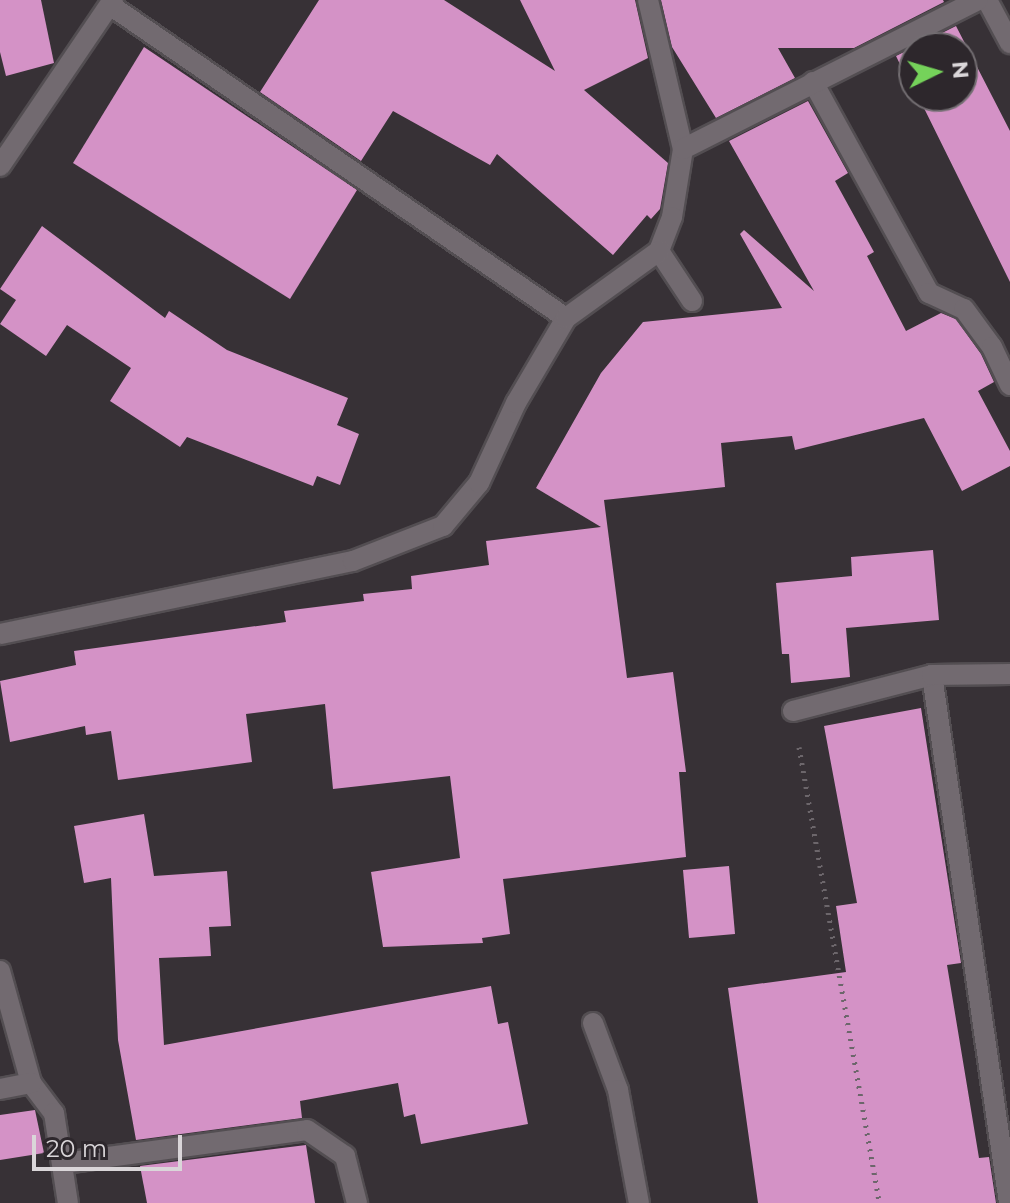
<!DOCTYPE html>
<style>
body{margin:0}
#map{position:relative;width:1010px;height:1203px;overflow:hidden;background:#373136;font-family:Montserrat,sans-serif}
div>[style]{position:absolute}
.building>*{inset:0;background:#d492c6}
.path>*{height:5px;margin-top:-2.5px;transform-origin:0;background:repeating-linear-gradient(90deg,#6c666b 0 2px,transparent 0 8px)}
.roads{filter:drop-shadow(2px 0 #534e52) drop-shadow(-2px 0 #534e52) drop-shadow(0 2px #534e52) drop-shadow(0 -2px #534e52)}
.minor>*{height:20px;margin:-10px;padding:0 10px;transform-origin:10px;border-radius:10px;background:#726a70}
span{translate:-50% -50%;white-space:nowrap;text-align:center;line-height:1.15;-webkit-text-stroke:8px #2d272c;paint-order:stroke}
.north{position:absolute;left:898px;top:32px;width:80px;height:80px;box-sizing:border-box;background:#2d272c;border:2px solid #726d71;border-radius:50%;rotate:85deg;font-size:22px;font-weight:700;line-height:32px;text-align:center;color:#dad6d9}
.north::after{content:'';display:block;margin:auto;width:28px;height:36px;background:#75d25a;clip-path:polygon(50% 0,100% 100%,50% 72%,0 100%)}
.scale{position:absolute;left:32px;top:1135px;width:150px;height:36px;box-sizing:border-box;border:4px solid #dad6d9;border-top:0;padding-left:10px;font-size:24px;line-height:28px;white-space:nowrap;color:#dad6d9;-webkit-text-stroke:6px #2d272c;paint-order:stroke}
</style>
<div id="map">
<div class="building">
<i style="clip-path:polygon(0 0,41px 0,54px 63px,6px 76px,0 52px)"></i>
<i style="clip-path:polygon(319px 0,444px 0,555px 71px,520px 0,635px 0,648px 58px,584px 90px,668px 163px,660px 209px,651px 219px,647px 215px,613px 255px,497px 154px,490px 165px,393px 111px,361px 161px,260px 92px)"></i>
<i style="clip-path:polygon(661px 0,943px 0,944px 2px,854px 48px,778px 48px,795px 78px,716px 118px,672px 47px)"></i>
<i style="clip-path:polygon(956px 26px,1010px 131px,1010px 282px,918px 96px,962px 96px,962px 48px,914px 48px,912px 89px,896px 56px)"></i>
<i style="clip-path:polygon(144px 47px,357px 190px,290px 299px,73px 163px)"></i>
<i style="clip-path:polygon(808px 101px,848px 173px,835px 181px,874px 252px,867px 256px,906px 331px,941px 313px,956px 319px,981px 354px,994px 382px,978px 391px,1010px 451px,1010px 466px,962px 491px,924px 418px,795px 450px,792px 436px,721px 443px,725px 487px,604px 500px,627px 678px,673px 672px,686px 772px,679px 772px,686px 857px,503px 879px,510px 934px,482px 938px,483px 943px,383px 947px,371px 872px,460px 858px,450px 776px,333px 789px,325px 704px,246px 714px,252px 762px,118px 780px,111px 731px,86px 735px,85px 726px,10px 742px,0 681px,76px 665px,74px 651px,286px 622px,284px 611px,364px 601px,363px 594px,412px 589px,411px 576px,489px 565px,486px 541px,601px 527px,536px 488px,601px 373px,643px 322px,782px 308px,740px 234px,744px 230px,814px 291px,729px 141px)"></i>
<i style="clip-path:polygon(42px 226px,165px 318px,169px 311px,227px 350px,348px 398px,337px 425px,359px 434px,340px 485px,317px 476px,313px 486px,187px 437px,180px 447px,110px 401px,131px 368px,67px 325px,46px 356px,0 324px,16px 300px,0 289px)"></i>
<i style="clip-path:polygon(933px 550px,939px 620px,846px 628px,850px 677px,791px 683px,789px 654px,782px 654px,776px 583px,852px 576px,851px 557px)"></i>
<i style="clip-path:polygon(921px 708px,961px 963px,947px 965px,979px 1158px,989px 1157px,996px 1203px,758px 1203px,728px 988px,846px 972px,836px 906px,857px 903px,824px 726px)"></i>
<i style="clip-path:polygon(144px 814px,154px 876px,227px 871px,231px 926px,209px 927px,211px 956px,159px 958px,164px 1045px,491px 986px,498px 1024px,508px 1022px,528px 1124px,421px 1144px,415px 1114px,404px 1117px,398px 1083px,300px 1101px,302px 1118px,136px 1140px,118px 1040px,111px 878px,84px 883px,74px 826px)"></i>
<i style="clip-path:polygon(729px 866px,735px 934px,689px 938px,683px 870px)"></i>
<i style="clip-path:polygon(35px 1110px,44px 1153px,0 1160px,0 1115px)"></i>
<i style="clip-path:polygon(306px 1145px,315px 1203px,147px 1203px,140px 1166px)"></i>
</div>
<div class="path">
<i style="left:799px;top:747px;width:463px;rotate:80deg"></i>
</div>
<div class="roads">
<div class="minor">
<i style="left:648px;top:0;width:153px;rotate:76.8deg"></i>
<i style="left:683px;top:149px;width:69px;rotate:99.2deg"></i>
<i style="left:672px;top:217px;width:36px;rotate:111deg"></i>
<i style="left:659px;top:251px;width:60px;rotate:56.6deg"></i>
<i style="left:987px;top:0;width:49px;rotate:61.9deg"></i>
<i style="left:110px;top:5px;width:553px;rotate:34.47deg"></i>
<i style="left:813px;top:82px;width:241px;rotate:61.2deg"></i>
<i style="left:929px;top:293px;width:38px;rotate:25deg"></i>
<i style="left:964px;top:309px;width:47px;rotate:53.6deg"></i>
<i style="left:992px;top:347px;width:42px;rotate:64.7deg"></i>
<i style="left:683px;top:149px;width:330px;rotate:-26.8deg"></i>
<i style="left:0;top:166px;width:201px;rotate:-55.8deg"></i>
<i style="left:0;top:634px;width:360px;rotate:-11.7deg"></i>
<i style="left:353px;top:561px;width:97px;rotate:-21.3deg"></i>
<i style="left:443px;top:526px;width:56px;rotate:-50.1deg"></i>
<i style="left:479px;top:483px;width:88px;rotate:-65.2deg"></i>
<i style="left:516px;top:403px;width:99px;rotate:-59.5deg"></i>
<i style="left:566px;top:318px;width:115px;rotate:-35.8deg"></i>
<i style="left:932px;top:675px;width:534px;rotate:81.7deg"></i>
<i style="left:793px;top:711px;width:144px;rotate:-14.5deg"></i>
<i style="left:932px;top:675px;width:78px;rotate:-0.7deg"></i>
<i style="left:0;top:971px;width:116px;rotate:74.5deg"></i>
<i style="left:31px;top:1083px;width:38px;rotate:53deg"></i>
<i style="left:54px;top:1113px;width:91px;rotate:81.2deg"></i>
<i style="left:593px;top:1023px;width:72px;rotate:69.5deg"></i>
<i style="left:618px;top:1090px;width:115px;rotate:79.5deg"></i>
<i style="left:0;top:1089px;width:32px;rotate:-11deg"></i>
<i style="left:64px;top:1163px;width:245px;rotate:-7.7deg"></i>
<i style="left:307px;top:1130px;width:46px;rotate:34.4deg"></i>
<i style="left:345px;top:1156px;width:49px;rotate:75.7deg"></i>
</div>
</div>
<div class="north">N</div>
<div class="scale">20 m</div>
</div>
